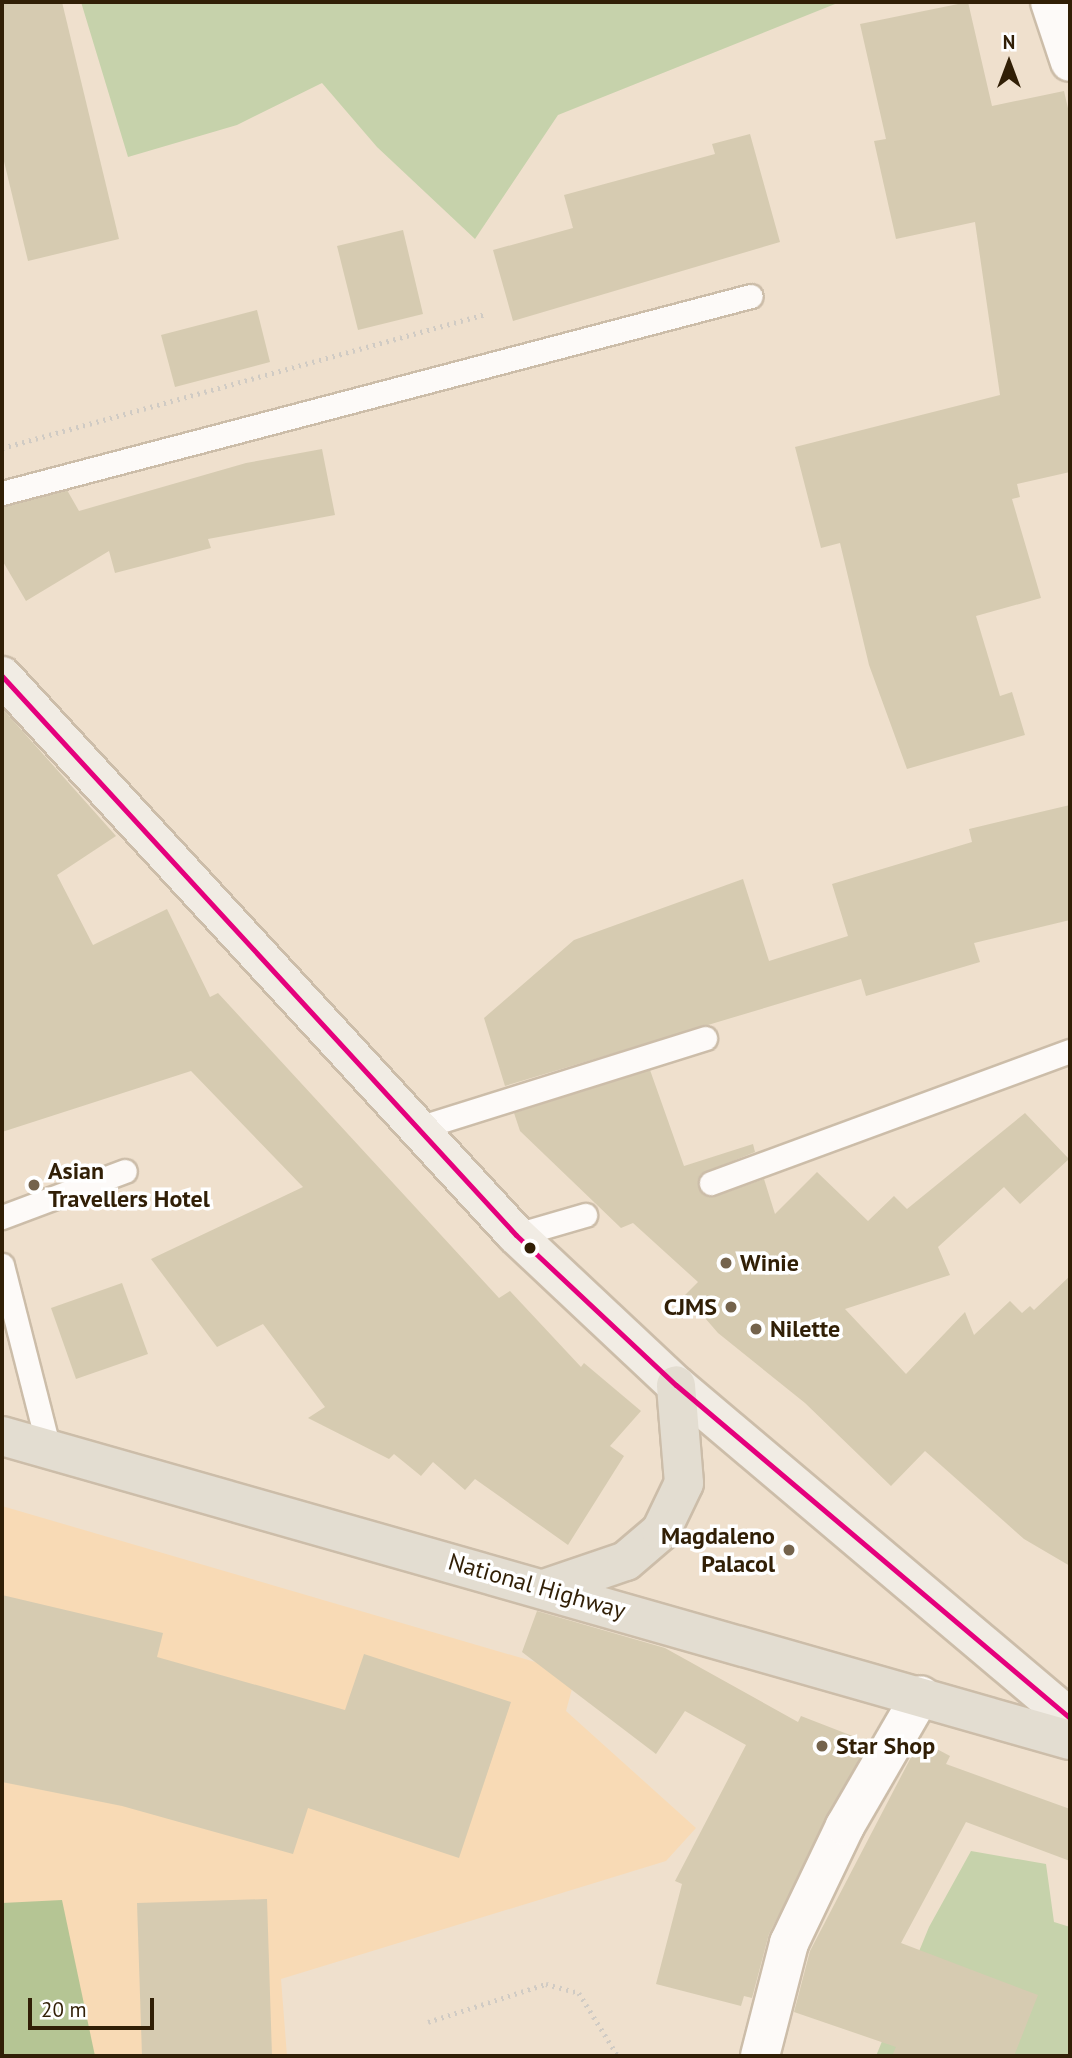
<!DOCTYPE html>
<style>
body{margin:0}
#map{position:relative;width:1072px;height:2058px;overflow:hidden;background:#efe0cd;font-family:"PT Sans",sans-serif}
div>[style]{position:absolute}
.built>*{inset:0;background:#f8dab5}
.green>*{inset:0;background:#c6d2ab}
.forest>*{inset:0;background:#b5c594}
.building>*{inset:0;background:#d6cbb1}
.path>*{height:4.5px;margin-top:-2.25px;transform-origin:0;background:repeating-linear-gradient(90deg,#d0cbc4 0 2px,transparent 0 7px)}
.roads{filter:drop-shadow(2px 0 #ccbda9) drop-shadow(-2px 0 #ccbda9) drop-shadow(0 2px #ccbda9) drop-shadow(0 -2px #ccbda9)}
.lane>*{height:23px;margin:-11.5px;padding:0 11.5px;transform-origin:11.5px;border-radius:11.5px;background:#fdfaf8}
.street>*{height:38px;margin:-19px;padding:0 19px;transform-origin:19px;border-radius:19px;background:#fdfaf8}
.secondary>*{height:38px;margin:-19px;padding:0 19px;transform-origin:19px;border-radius:19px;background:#f1ece4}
.primary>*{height:38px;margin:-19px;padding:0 19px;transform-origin:19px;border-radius:19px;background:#e3ddd1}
.bus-1>*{height:5px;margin:-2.5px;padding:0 2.5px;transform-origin:2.5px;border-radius:2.5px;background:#e5007d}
.dots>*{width:19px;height:19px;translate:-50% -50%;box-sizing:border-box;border:4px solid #fff;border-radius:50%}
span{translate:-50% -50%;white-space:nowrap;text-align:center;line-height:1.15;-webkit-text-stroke:7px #fff;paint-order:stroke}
.poi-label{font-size:24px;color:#311f06;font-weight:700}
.left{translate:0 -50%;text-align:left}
.right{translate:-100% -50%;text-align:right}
.street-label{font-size:24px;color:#311f06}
.frame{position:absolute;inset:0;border:4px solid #311f06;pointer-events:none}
.north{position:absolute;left:974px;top:28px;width:70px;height:70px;-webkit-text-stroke:5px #fff;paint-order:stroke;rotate:0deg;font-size:19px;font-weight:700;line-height:28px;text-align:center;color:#311f06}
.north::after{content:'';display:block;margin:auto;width:24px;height:32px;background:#311f06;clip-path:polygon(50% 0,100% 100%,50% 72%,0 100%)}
.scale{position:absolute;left:28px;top:1998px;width:126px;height:32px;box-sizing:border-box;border:4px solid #311f06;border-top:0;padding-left:9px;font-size:21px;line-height:24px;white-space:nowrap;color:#311f06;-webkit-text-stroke:5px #fff;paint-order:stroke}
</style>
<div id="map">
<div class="built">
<i style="clip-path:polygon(2px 1506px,576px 1674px,566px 1711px,696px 1828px,666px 1861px,281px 1979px,287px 2056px,2px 2056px)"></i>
</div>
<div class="green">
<i style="clip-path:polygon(81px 2px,840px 2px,558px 115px,475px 239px,377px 147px,322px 83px,237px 125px,128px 157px)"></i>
<i style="clip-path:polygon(971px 1851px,1046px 1864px,1054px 1922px,1070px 1927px,1070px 2056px,876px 2056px,929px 1927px)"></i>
</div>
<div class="forest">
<i style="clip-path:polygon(62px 1900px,95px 2056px,2px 2056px,2px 1903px)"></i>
</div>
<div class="building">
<i style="clip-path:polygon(2px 2px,62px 2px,119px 239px,28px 261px,2px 153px)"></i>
<i style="clip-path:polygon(968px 2px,992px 106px,1064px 91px,1070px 117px,1070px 472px,1017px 484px,1020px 497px,1012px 499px,1041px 598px,976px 616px,1000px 696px,1012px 692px,1025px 735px,907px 769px,869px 665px,840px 543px,821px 548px,795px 447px,1000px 395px,975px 222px,896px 239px,874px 141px,886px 139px,860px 24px)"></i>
<i style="clip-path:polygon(750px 134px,780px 242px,513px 321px,493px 250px,573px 228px,564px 195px,715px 154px,712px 144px)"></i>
<i style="clip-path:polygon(403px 230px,423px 314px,358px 330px,337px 246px)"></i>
<i style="clip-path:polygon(257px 310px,270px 362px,175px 387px,161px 335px)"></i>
<i style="clip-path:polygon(322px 449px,335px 515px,208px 539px,211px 548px,115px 573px,109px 551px,26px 601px,2px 560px,2px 507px,67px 490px,79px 511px,246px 463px)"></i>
<i style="clip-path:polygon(2px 708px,116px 836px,57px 875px,93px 945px,167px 909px,210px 997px,218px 993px,499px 1298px,510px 1291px,581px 1367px,584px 1363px,641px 1411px,610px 1446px,624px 1456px,568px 1545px,475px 1479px,465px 1490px,433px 1462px,421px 1476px,394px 1454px,389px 1459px,308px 1418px,325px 1407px,263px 1324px,217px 1347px,151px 1259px,303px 1187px,191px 1071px,2px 1132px)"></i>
<i style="clip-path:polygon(1070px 805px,1070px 920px,974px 943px,980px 962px,866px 996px,861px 979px,505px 1086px,484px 1018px,574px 940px,743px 879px,769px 961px,848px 936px,832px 884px,972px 842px,969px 829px)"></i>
<i style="clip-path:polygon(650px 1070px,684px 1166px,753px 1144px,755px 1152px,701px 1174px,702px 1193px,716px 1196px,764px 1179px,775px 1214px,817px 1172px,868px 1221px,894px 1196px,907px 1209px,1025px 1113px,1069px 1159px,1020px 1204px,1004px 1187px,938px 1247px,950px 1275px,845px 1309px,906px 1374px,965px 1312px,974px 1335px,1010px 1301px,1022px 1313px,1030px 1306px,1034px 1310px,1070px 1276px,1070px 1566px,1024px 1539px,925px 1451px,891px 1486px,805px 1403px,718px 1333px,685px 1295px,698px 1282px,633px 1223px,621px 1228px,520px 1131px,514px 1113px)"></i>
<i style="clip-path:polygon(122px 1283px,148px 1354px,76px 1379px,51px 1308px)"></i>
<i style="clip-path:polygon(2px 1595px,163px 1633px,157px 1657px,345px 1710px,364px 1654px,511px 1702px,459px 1858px,308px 1808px,293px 1854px,122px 1806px,2px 1782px)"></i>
<i style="clip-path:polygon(537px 1611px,665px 1648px,798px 1722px,801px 1716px,868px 1742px,769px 1934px,752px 1998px,744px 1996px,741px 2006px,656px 1984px,682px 1884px,675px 1881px,746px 1745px,685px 1711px,656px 1754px,522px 1652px)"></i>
<i style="clip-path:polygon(920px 1740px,950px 1756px,946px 1764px,1070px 1809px,1070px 1861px,966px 1822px,901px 1943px,1038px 1995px,1014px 2056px,892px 2056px,896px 2047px,794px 2012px,810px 1951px)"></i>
<i style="clip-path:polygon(267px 1899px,272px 2056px,142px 2056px,137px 1903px)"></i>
</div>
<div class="path">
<i style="left:2px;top:448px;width:502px;rotate:-15.48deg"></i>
<i style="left:428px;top:2022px;width:124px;rotate:-17.9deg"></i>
<i style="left:546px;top:1984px;width:34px;rotate:15deg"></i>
<i style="left:579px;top:1993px;width:74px;rotate:58.2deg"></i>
</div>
<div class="roads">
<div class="lane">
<i style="left:2px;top:493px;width:774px;rotate:-14.74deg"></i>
<i style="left:415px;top:1129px;width:304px;rotate:-17.4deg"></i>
<i style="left:711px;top:1183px;width:382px;rotate:-20.2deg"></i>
<i style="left:2px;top:1217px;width:131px;rotate:-20.5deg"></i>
<i style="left:516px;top:1235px;width:72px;rotate:-16.2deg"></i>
<i style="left:2px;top:1265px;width:190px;rotate:75.7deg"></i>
</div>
<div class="street">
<i style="left:1050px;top:2px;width:63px;rotate:71.6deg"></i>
<i style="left:760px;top:2056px;width:117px;rotate:-75.6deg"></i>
<i style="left:789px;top:1943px;width:130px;rotate:-64.4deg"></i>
<i style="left:845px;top:1826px;width:151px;rotate:-59.9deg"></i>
</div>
<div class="secondary">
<i style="left:2px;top:676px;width:759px;rotate:47.4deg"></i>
<i style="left:516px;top:1235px;width:219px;rotate:43.2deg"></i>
<i style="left:676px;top:1385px;width:516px;rotate:40.2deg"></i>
</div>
<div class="primary">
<i style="left:2px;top:1436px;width:1110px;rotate:15.89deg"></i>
<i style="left:547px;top:1588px;width:83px;rotate:-18.9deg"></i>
<i style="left:626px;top:1561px;width:46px;rotate:-40.6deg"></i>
<i style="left:661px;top:1531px;width:53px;rotate:-64.4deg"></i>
<i style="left:684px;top:1483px;width:98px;rotate:-94.7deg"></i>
</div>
</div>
<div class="bus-1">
<i style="left:2px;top:676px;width:759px;rotate:47.4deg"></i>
<i style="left:516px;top:1235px;width:219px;rotate:43.2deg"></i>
<i style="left:676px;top:1385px;width:516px;rotate:40.2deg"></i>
</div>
<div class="dots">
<i style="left:34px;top:1185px;background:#74634c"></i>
<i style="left:530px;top:1248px;background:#311f06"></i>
<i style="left:726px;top:1263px;background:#74634c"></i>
<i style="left:731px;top:1307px;background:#74634c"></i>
<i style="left:756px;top:1329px;background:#74634c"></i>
<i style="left:789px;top:1550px;background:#74634c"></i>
<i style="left:822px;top:1746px;background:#74634c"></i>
</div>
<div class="poi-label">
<span class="left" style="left:48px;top:1185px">Asian<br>Travellers Hotel</span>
<span class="left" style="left:740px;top:1263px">Winie</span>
<span class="right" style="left:717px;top:1307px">CJMS</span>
<span class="left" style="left:770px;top:1329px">Nilette</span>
<span class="right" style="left:775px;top:1550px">Magdaleno<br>Palacol</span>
<span class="left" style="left:836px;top:1746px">Star Shop</span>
</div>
<div class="street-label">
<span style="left:537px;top:1586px;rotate:16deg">National Highway</span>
</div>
<div class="frame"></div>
<div class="north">N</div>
<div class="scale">20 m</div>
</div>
